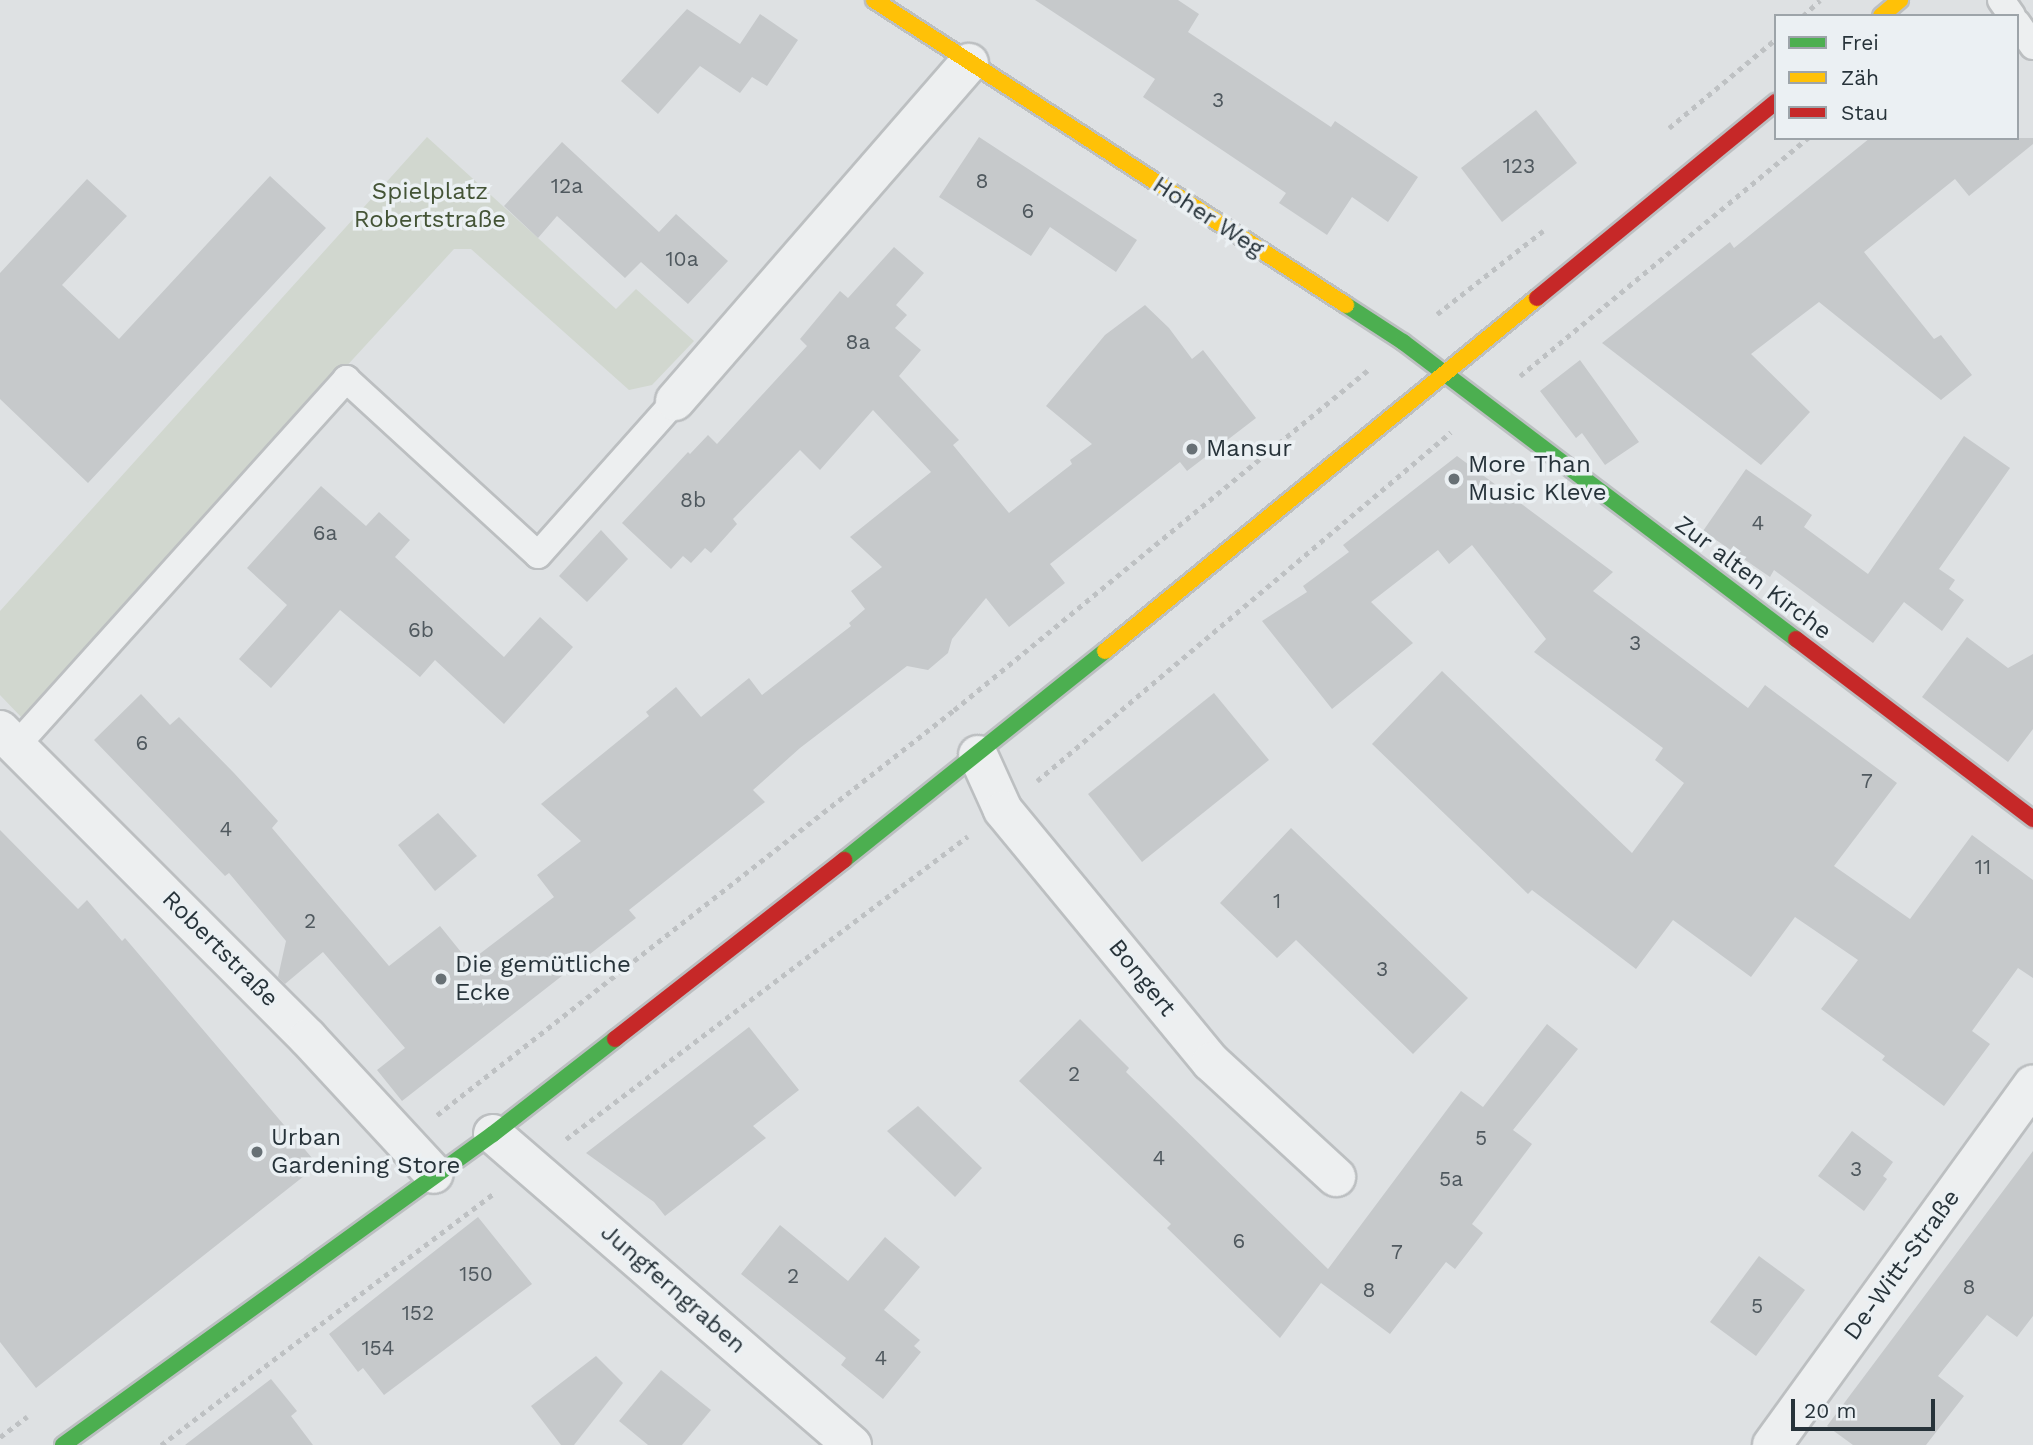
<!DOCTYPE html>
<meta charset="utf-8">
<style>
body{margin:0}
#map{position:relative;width:2033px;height:1445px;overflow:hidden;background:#dee1e3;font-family:"Work Sans",sans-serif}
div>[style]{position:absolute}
.green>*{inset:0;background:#d1d7cf}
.building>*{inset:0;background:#c6c9cb}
.path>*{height:4.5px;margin-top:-2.25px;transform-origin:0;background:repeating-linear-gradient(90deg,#bec1c3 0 5px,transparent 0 10px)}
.roads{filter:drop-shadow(2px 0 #bcbfc1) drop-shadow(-2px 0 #bcbfc1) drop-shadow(0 2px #bcbfc1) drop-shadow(0 -2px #bcbfc1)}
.lane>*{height:26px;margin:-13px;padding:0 13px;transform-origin:13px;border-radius:13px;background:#edeff0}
.street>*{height:38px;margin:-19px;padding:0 19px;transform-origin:19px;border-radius:19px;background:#edeff0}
.fast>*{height:16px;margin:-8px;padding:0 8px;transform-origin:8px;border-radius:8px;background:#4caf50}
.slow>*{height:16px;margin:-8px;padding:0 8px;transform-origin:8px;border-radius:8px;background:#ffc107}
.jam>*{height:16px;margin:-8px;padding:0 8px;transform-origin:8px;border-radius:8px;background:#c62828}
.dots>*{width:19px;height:19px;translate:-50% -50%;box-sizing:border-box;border:4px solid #ebf0f3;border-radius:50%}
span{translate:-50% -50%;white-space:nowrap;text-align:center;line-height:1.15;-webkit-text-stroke:7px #ebf0f3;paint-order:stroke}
.number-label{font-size:21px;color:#50595f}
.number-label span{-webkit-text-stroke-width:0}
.park-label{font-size:24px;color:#445436}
.street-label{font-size:24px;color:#27333a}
.poi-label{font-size:24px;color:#27333a}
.left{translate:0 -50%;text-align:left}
.legend{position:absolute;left:1774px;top:14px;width:245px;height:126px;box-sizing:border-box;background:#ebf0f3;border:2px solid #9da4a9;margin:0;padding:9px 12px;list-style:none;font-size:21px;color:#27333a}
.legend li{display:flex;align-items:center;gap:14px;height:35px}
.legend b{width:35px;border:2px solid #9da4a9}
.scale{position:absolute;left:1791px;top:1399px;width:144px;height:32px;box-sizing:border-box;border:4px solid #27333a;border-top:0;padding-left:9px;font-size:21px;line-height:24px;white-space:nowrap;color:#27333a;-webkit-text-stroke:5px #ebf0f3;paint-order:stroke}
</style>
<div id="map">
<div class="green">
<i style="clip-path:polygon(427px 137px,616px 309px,636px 289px,694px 341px,652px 385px,629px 390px,471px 249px,454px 249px,23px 719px,0 695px,0 611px)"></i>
</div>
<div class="building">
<i style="clip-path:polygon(1035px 0,1178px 0,1199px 14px,1188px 32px,1331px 127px,1335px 121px,1418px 177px,1388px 222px,1352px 197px,1327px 235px,1279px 203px,1286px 193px,1143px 97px,1155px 79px)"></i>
<i style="clip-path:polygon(687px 9px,740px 44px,760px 14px,798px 40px,767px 86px,752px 77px,740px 93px,700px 66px,658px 114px,621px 81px)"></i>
<i style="clip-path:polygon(1536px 110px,1577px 163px,1502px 222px,1461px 168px)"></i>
<i style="clip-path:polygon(979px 137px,1137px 240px,1116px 272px,1050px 227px,1031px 256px,939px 197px)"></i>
<i style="clip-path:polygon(1870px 138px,2033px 138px,2033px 144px,1969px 196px,1955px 179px,1864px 252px,1934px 339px,1941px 335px,1972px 375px,1941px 400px,1819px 302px,1751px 354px,1810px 412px,1761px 465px,1602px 343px,1730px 242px,1734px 248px)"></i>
<i style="clip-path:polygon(562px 142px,659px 232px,676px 214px,728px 261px,688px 304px,641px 262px,625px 278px,557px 216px,538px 238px,504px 206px)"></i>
<i style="clip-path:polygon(270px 176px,326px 228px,88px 483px,0 399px,0 273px,87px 179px,127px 216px,62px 285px,119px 339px)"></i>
<i style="clip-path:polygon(894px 247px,924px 273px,896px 305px,907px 315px,895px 328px,921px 350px,899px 376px,959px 440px,953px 445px,1009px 513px,1072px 464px,1070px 460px,1092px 444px,1046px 406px,1105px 335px,1145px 305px,1169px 328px,1192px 359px,1203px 350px,1256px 418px,1187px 471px,1180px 462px,1050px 564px,1065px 583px,1009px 627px,986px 598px,952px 639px,948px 653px,928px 670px,907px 666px,800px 748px,753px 790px,765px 802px,629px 910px,636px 918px,402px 1101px,377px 1070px,405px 1048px,323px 952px,285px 984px,278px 977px,286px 941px,229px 873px,225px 876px,94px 740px,141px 694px,170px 725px,179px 717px,234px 773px,278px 821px,272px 828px,389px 966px,440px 926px,469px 962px,554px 897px,537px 875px,581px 841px,541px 804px,649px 716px,646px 712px,676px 687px,701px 717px,749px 678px,762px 695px,851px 626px,849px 623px,865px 609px,851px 591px,882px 567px,850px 537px,931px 472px,873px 410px,820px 470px,800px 450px,733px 519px,737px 524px,711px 553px,705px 548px,691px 563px,683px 556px,671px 569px,622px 523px,688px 452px,690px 454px,708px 435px,717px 444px,807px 346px,800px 339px,840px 291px,848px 298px)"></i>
<i style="clip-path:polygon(1580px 360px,1639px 442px,1605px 465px,1582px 433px,1576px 438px,1540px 391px)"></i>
<i style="clip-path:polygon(1964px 436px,2010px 468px,1939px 569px,1955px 580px,1949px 589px,1964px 600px,1942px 631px,1904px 602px,1873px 643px,1774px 570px,1770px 577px,1703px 531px,1746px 469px,1812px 515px,1804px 527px,1868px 574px)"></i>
<i style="clip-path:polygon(1457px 456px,1613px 572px,1593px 591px,1748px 708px,1765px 685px,1897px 783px,1834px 866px,1910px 919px,1972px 835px,2033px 880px,2033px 978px,2018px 968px,1972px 1031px,1990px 1044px,1944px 1106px,1882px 1060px,1885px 1056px,1821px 1009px,1858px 960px,1795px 917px,1751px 977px,1673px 920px,1636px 969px,1532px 890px,1528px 894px,1372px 744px,1442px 671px,1632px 853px,1684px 783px,1655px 760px,1663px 748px,1534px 652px,1546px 639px,1472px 545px,1449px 564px,1438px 550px,1371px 602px,1413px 643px,1332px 709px,1262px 621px,1307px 592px,1303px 586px,1349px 552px,1343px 545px)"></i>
<i style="clip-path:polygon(321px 486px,366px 526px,379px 512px,410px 540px,395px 557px,504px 657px,540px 617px,573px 647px,504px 724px,435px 660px,420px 677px,340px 610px,271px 688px,239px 659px,287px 605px,247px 568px)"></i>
<i style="clip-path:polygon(601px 530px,628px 559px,587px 602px,559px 576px)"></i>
<i style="clip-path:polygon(1967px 637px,2008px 668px,2033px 654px,2033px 729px,2008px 762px,1922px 697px)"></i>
<i style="clip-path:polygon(1214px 693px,1269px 760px,1142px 862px,1088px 794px)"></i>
<i style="clip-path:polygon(438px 813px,477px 856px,435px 891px,398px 845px)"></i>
<i style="clip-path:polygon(1291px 828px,1468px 998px,1413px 1054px,1296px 940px,1277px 958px,1220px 903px)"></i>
<i style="clip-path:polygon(0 830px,78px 909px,87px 900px,122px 941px,125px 938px,318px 1165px,36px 1388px,0 1342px)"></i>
<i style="clip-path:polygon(1080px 1019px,1129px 1068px,1126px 1072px,1328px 1269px,1461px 1091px,1483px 1107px,1547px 1024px,1578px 1049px,1513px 1130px,1532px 1144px,1472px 1224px,1483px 1233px,1455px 1269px,1446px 1262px,1390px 1334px,1321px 1283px,1280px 1338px,1167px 1228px,1171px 1224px,1019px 1081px)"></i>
<i style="clip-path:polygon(749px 1027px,799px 1090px,753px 1126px,766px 1138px,665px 1216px,654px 1202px,586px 1153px)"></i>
<i style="clip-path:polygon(918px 1106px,982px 1168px,955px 1197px,887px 1131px)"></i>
<i style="clip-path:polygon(1852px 1131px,1893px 1162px,1883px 1176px,1887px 1179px,1864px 1211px,1818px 1176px)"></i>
<i style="clip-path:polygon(2033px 1151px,2033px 1316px,2017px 1337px,1987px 1315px,1938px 1376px,1964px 1396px,1926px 1445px,1853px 1445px,1827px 1426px)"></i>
<i style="clip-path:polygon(478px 1217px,532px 1284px,384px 1395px,363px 1368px,358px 1372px,329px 1334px)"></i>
<i style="clip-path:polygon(780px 1225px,848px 1281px,885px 1237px,920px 1267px,884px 1310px,920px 1340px,914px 1346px,921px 1352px,883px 1399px,841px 1365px,846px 1358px,741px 1274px)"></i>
<i style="clip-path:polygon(1759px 1256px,1805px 1290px,1756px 1356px,1710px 1322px)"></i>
<i style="clip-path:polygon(596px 1356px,623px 1383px,574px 1445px,561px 1445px,531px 1406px)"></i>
<i style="clip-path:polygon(661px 1370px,711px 1410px,682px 1445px,648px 1445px,619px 1421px)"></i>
<i style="clip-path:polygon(271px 1379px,297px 1411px,291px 1416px,313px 1445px,185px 1445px)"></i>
</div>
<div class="path">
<i style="left:1803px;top:16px;width:23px;rotate:-43deg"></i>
<i style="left:1669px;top:128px;width:139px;rotate:-39.8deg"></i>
<i style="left:1437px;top:314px;width:135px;rotate:-38.1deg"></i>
<i style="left:1520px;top:376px;width:374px;rotate:-39.6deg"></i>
<i style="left:1037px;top:781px;width:541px;rotate:-40.13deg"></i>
<i style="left:437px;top:1115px;width:657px;rotate:-38.07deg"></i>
<i style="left:954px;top:710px;width:536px;rotate:-39.39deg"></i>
<i style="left:566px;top:1139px;width:503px;rotate:-37.01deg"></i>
<i style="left:0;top:1437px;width:34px;rotate:-37deg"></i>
<i style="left:161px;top:1445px;width:419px;rotate:-37.1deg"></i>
</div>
<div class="roads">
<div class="lane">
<i style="left:2001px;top:0;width:19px;rotate:55deg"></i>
<i style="left:2017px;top:23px;width:28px;rotate:55deg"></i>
<i style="left:16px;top:746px;width:494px;rotate:-48deg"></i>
<i style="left:346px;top:379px;width:260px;rotate:42.5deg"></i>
<i style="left:538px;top:555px;width:206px;rotate:-48.3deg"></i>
</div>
<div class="street">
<i style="left:675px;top:401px;width:448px;rotate:-49deg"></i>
<i style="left:0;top:730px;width:436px;rotate:45deg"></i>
<i style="left:308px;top:1038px;width:185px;rotate:47.2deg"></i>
<i style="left:978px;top:755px;width:60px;rotate:65.6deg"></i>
<i style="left:1003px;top:810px;width:327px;rotate:50.5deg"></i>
<i style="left:1211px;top:1062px;width:170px;rotate:42.6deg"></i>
<i style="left:493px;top:1134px;width:475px;rotate:40.9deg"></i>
<i style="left:1772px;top:1445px;width:445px;rotate:-54.1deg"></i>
</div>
<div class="fast">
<i style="left:1346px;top:305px;width:68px;rotate:33deg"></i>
<i style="left:1403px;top:342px;width:493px;rotate:37.1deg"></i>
<i style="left:844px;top:860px;width:334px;rotate:-38.7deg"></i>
<i style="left:63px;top:1445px;width:531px;rotate:-35.88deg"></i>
<i style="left:493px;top:1134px;width:155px;rotate:-37.9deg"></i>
</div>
<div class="slow">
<i style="left:874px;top:0;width:562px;rotate:32.87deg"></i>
<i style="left:1881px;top:16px;width:25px;rotate:-40deg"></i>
<i style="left:1105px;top:651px;width:558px;rotate:-39.25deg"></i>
</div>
<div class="jam">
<i style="left:1537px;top:298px;width:309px;rotate:-39.4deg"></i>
<i style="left:1796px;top:639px;width:298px;rotate:37.2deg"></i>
<i style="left:615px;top:1039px;width:291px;rotate:-38deg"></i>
</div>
</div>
<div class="dots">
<i style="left:1192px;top:449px;background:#677075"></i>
<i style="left:1454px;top:479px;background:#677075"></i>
<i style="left:441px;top:979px;background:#677075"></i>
<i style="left:257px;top:1152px;background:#677075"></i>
</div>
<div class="number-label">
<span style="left:1218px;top:100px">3</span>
<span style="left:1519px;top:166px">123</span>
<span style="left:982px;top:181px">8</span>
<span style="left:567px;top:186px">12a</span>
<span style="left:1028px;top:211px">6</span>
<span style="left:682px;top:259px">10a</span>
<span style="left:858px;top:342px">8a</span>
<span style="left:693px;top:500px">8b</span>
<span style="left:1758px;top:523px">4</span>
<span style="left:325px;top:533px">6a</span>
<span style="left:421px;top:630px">6b</span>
<span style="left:1635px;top:643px">3</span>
<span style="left:142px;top:743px">6</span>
<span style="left:1867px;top:781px">7</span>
<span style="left:226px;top:829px">4</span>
<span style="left:1983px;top:867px">11</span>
<span style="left:1277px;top:901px">1</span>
<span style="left:310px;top:921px">2</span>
<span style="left:1382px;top:969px">3</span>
<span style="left:1074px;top:1074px">2</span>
<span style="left:1481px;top:1138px">5</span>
<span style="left:1159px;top:1158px">4</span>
<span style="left:1856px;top:1169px">3</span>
<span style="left:1451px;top:1179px">5a</span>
<span style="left:1239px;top:1241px">6</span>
<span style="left:1397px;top:1252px">7</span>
<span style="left:476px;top:1274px">150</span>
<span style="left:793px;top:1276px">2</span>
<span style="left:1969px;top:1287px">8</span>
<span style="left:1369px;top:1290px">8</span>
<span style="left:1757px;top:1306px">5</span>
<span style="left:418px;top:1313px">152</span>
<span style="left:378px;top:1348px">154</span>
<span style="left:881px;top:1358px">4</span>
</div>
<div class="park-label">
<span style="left:430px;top:206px">Spielplatz<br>Robertstraße</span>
</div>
<div class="street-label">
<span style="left:1208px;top:217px;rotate:33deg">Hoher Weg</span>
<span style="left:1753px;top:578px;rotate:37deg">Zur alten Kirche</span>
<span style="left:220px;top:949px;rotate:45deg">Robertstraße</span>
<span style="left:1142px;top:978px;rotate:51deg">Bongert</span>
<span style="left:1902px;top:1265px;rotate:-54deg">De-Witt-Straße</span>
<span style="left:673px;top:1289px;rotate:41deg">Jungferngraben</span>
</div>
<div class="poi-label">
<span class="left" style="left:1206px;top:449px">Mansur</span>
<span class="left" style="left:1468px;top:479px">More Than<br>Music Kleve</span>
<span class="left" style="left:455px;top:979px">Die gemütliche<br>Ecke</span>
<span class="left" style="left:271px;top:1152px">Urban<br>Gardening Store</span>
</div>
<ul class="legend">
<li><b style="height:9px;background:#4caf50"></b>Frei</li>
<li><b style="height:9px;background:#ffc107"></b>Zäh</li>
<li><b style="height:9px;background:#c62828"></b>Stau</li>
</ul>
<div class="scale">20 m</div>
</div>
